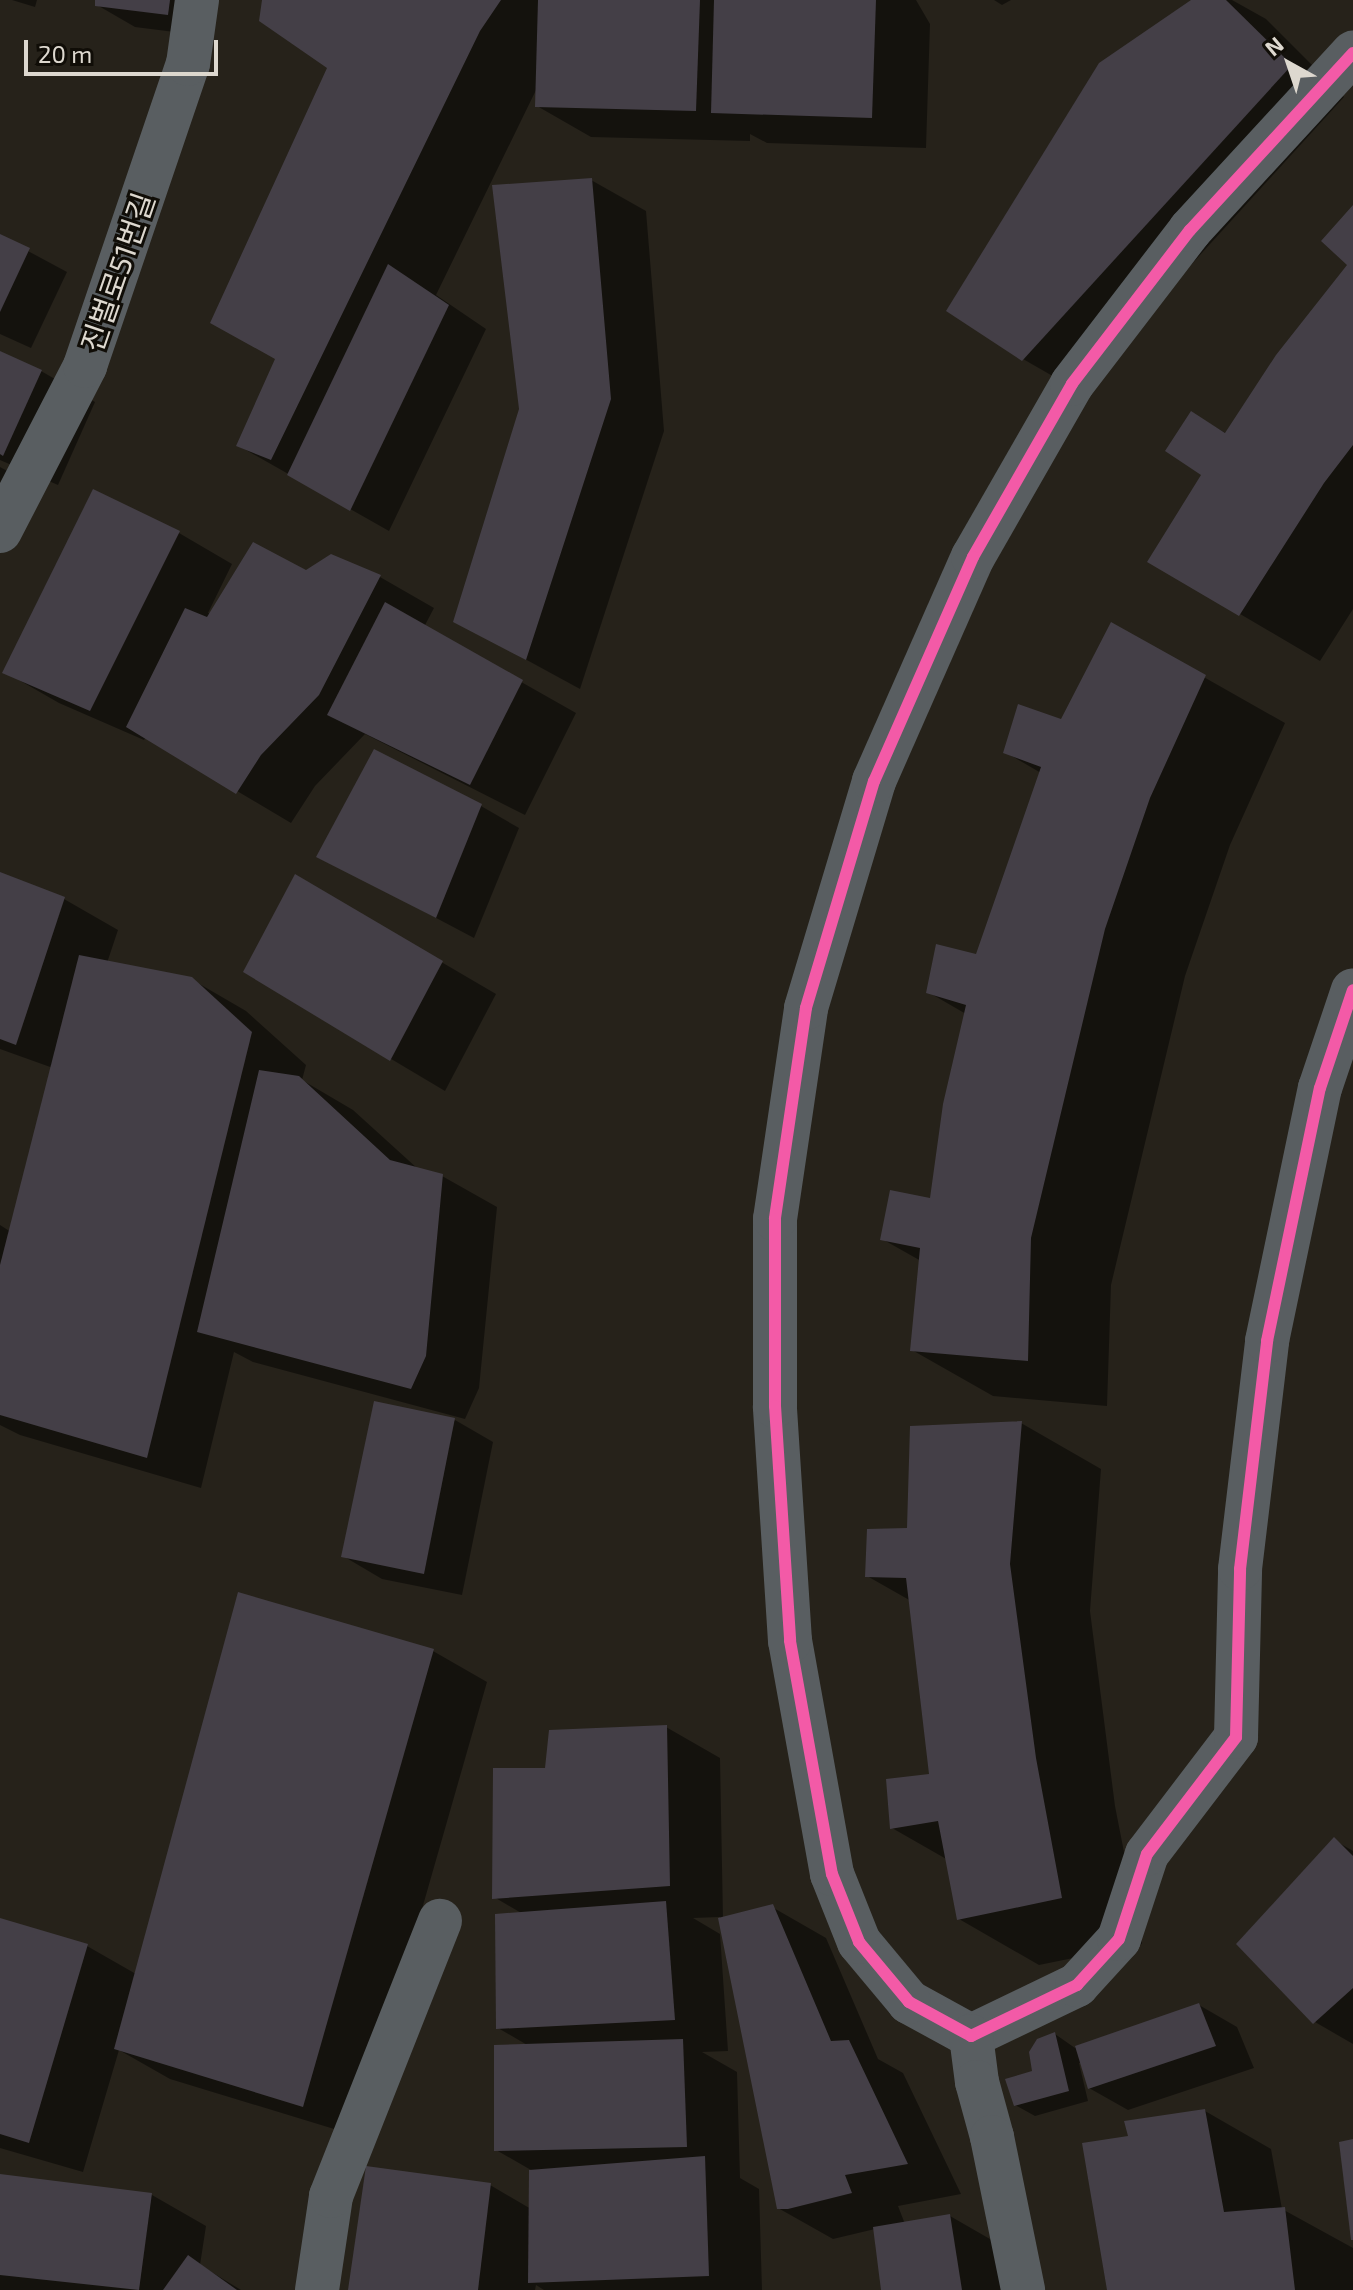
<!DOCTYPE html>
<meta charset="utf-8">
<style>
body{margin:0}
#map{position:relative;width:1353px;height:2290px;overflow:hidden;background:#26221a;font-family:"Exo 2","Noto Sans KR",sans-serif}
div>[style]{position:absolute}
.shadow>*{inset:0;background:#0007}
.building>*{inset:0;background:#443f47}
.minor>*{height:44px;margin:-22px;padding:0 22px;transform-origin:22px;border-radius:22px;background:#595e61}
.cycleway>*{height:12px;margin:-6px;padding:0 6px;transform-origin:6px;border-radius:6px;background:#f35aa7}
span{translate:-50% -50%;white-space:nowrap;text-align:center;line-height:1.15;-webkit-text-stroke:6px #100d07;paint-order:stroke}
.street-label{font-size:30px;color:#ddd8cf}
.north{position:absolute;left:1249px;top:24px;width:80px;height:80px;-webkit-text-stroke:6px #100d07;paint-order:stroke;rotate:320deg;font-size:22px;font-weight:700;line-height:32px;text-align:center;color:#ddd8cf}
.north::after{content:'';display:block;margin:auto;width:28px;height:36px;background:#ddd8cf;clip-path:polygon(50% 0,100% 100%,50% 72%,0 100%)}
.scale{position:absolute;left:24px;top:40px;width:194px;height:36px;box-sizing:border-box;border:4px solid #ddd8cf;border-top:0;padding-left:10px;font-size:24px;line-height:28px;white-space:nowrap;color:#ddd8cf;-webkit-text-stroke:6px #100d07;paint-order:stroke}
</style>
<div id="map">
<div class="shadow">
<i style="clip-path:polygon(12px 0,37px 0,35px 7px)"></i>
<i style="clip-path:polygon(98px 0,211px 0,206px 36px,135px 27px,97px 5px)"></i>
<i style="clip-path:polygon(264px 0,916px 0,930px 24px,926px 148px,767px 143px,750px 134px,750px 141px,591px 137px,537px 106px,538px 86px,436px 295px,486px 329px,389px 531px,239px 446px,277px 360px,330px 67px)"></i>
<i style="clip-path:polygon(994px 0,1011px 0,1002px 5px)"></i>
<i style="clip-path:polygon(1194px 0,1232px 0,1266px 19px,1344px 97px,1077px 390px,1023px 359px)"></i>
<i style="clip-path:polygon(591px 180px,646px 211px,664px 431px,580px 689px,455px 621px)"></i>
<i style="clip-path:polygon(1353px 210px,1353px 609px,1320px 661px,1150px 561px,1204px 474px,1192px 413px,1227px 434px,1349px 264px)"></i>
<i style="clip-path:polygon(0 236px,67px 272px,31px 348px,0 334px)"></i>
<i style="clip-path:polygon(0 353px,41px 371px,95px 402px,58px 485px,0 460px)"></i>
<i style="clip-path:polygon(0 467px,11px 473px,0 494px)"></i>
<i style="clip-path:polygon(179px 533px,232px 564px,208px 613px,211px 614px,307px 572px,331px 556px,380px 577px,434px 608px,424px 627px,576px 713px,525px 815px,365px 734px,315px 786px,291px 823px,146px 737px,144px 740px,59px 703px,5px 672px)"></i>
<i style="clip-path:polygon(1112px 625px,1285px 723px,1230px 845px,1185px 976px,1111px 1285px,1107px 1406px,993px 1396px,912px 1350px,921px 1261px,882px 1239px,931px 1200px,966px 1014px,928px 992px,978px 956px,1041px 773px,1005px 752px,1062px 722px)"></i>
<i style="clip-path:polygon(481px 806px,519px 828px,474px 938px,319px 856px)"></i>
<i style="clip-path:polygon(0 874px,64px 899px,118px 930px,107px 963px,191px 979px,246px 1011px,306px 1065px,302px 1080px,353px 1110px,418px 1169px,442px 1176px,497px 1207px,479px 1388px,465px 1419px,253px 1362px,234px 1352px,201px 1488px,20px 1435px,0 1425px,0 1225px,11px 1232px,53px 1068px,0 1049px)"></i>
<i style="clip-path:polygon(296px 877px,496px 994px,445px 1091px,245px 972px)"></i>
<i style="clip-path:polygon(455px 1420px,493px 1442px,462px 1595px,382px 1579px,343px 1556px)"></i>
<i style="clip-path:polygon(1021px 1423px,1101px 1469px,1090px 1611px,1115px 1806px,1142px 1944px,1039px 1965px,959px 1919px,948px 1860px,892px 1828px,931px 1776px,911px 1601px,867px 1576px,909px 1529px)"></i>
<i style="clip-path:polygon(433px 1651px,487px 1682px,357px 2136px,170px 2079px,119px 2050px,83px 2172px,0 2148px,0 1920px,87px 1946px,136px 1974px)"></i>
<i style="clip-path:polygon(666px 1727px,720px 1758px,723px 1919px,772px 1907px,826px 1938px,878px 2059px,903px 2073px,961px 2194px,898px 2206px,905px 2224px,950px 2216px,1016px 2254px,1021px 2290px,883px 2290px,875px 2229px,833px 2239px,778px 2208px,720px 1917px,693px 1918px,720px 1934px,728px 2051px,702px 2052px,737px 2072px,740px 2178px,759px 2189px,762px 2290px,544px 2290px,536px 2285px,535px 2290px,350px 2290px,490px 2185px,531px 2209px,531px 2170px,496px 2150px,529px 2046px,498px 2028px,523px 1914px,494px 1897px,547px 1770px)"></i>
<i style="clip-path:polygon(1334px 1840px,1353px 1851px,1353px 2044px,1315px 2022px)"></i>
<i style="clip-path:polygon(1199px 2005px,1237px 2027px,1254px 2068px,1128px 2110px,1089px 2088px,1082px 2062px,1079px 2063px,1088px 2101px,1035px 2116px,1015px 2105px,1055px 2034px,1075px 2048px)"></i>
<i style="clip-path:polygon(1205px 2111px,1271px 2149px,1282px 2209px,1353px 2248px,1353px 2290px,1109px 2290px,1131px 2137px)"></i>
<i style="clip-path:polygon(0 2176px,152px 2195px,206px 2226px,200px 2265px,241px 2290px,0 2290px)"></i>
</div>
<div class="building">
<i style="clip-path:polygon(95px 0,170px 0,168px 15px,95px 6px)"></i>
<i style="clip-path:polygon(262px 0,501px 0,480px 31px,271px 460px,236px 446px,275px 359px,210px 323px,327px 68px,259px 21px)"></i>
<i style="clip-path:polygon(538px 0,700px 0,696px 111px,535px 107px)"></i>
<i style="clip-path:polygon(714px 0,876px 0,872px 118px,711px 113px)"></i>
<i style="clip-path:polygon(1191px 0,1226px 0,1292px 65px,1022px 361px,946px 311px,1099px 63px)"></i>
<i style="clip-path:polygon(592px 178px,611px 399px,526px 660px,453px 622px,519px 409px,492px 185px)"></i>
<i style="clip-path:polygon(1353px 205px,1353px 445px,1324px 483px,1239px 616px,1147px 562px,1201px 475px,1165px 451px,1191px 411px,1225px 433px,1276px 355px,1347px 265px,1321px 241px)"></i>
<i style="clip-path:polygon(0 234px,30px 248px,0 312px)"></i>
<i style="clip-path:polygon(388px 264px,449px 305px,350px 511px,287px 475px)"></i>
<i style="clip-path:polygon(0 351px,42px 370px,3px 456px,0 454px)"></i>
<i style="clip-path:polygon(93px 489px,180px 531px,90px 711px,2px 673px)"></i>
<i style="clip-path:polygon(253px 542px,306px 570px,331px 554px,381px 575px,319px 695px,261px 755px,236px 794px,126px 727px,185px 608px,207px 617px)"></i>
<i style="clip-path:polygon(385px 602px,523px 680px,470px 785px,327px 715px)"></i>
<i style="clip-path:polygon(1111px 622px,1206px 675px,1150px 798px,1105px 929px,1031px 1238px,1028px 1361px,910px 1351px,920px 1248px,880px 1240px,890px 1190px,930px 1198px,943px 1104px,966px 1005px,926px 993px,936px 944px,976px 954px,1041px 767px,1003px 753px,1018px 704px,1061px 719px)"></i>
<i style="clip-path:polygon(374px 749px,482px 804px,436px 918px,316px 857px)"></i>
<i style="clip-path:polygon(0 872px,65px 897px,16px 1045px,0 1039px)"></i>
<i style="clip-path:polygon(295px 874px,443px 961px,390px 1061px,243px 972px)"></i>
<i style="clip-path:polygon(79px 955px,192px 977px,252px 1032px,147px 1458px,0 1415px,0 1265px)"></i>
<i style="clip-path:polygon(259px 1070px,299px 1076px,390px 1160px,443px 1174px,426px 1356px,411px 1389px,197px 1332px)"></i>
<i style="clip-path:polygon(374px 1401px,455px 1418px,424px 1574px,341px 1557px)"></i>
<i style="clip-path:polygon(1022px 1421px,1010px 1564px,1036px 1758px,1062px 1898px,957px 1920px,938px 1821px,890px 1829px,886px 1779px,929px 1774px,906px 1578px,865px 1577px,867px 1529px,907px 1528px,910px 1426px)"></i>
<i style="clip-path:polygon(238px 1592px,434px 1649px,303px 2107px,114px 2049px)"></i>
<i style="clip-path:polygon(667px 1725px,670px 1886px,492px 1899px,493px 1768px,545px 1768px,549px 1730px)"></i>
<i style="clip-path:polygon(1334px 1837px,1353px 1856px,1353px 1988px,1313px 2024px,1236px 1944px)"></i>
<i style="clip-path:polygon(666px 1901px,675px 2020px,496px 2029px,495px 1914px)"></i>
<i style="clip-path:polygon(773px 1904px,831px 2041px,849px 2040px,908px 2164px,845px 2175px,852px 2193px,788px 2209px,777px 2209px,718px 1918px)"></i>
<i style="clip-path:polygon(0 1918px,88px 1944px,29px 2143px,0 2134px)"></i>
<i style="clip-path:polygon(1199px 2003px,1216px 2046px,1088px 2089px,1075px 2046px)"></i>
<i style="clip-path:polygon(1055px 2032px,1069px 2091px,1014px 2106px,1005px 2079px,1032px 2071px,1029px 2052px,1037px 2039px)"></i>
<i style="clip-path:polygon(683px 2039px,687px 2147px,494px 2151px,494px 2045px)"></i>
<i style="clip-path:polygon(1205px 2109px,1224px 2212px,1285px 2207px,1295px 2290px,1107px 2290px,1082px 2143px,1128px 2136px,1124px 2121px)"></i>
<i style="clip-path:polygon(1353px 2139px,1353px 2240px,1351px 2240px,1339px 2142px)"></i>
<i style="clip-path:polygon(705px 2156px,709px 2276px,528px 2283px,529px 2170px)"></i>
<i style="clip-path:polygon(366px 2166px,491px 2183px,478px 2290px,348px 2290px)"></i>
<i style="clip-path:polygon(0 2174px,152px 2193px,139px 2290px,0 2275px)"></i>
<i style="clip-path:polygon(950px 2214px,962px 2290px,881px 2290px,873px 2227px)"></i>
<i style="clip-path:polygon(188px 2255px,237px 2290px,163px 2290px)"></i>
</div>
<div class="minor">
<i style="left:0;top:531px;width:186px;rotate:-62.7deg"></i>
<i style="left:85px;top:366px;width:319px;rotate:-71.2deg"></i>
<i style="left:188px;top:64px;width:65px;rotate:-82deg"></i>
<i style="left:971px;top:2036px;width:71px;rotate:-151.3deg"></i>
<i style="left:909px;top:2002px;width:78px;rotate:-129.8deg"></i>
<i style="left:859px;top:1942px;width:73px;rotate:-111.7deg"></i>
<i style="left:832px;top:1874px;width:237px;rotate:-100.2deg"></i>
<i style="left:790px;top:1641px;width:235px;rotate:-93.7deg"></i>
<i style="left:775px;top:1406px;width:187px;rotate:-90deg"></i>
<i style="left:775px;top:1219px;width:213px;rotate:-81.6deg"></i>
<i style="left:806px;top:1008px;width:237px;rotate:-73.3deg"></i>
<i style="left:874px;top:781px;width:245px;rotate:-66.2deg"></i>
<i style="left:973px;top:557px;width:199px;rotate:-60.2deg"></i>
<i style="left:1072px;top:384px;width:194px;rotate:-52.5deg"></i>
<i style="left:1190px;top:230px;width:241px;rotate:-47.4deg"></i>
<i style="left:971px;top:2036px;width:118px;rotate:-25.7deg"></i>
<i style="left:1077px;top:1985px;width:62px;rotate:-47.6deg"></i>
<i style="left:1119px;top:1939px;width:89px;rotate:-71.8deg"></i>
<i style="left:1147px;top:1854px;width:147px;rotate:-52.7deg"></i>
<i style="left:1236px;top:1737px;width:168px;rotate:-88.6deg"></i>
<i style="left:1240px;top:1569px;width:230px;rotate:-83.2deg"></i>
<i style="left:1267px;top:1341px;width:258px;rotate:-78.2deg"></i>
<i style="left:1320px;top:1088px;width:103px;rotate:-71.4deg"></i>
<i style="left:971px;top:2036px;width:46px;rotate:82.6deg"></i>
<i style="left:977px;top:2082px;width:57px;rotate:74.7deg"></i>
<i style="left:992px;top:2137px;width:156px;rotate:78.5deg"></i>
<i style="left:317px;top:2290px;width:95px;rotate:-81.5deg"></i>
<i style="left:331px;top:2196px;width:296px;rotate:-68.4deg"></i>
</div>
<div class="cycleway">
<i style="left:1353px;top:53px;width:241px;rotate:132.6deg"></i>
<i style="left:1190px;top:230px;width:194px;rotate:127.5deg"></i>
<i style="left:1072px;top:384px;width:199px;rotate:119.8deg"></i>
<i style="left:973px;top:557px;width:245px;rotate:113.8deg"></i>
<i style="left:874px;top:781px;width:237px;rotate:106.7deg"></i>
<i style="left:806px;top:1008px;width:213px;rotate:98.4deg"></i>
<i style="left:775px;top:1219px;width:187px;rotate:90deg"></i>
<i style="left:775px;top:1406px;width:235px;rotate:86.3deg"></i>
<i style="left:790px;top:1641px;width:237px;rotate:79.8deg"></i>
<i style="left:832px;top:1874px;width:73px;rotate:68.3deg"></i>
<i style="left:859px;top:1942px;width:78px;rotate:50.2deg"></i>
<i style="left:909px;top:2002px;width:71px;rotate:28.7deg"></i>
<i style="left:971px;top:2036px;width:118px;rotate:-25.7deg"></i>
<i style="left:1077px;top:1985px;width:62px;rotate:-47.6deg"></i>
<i style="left:1119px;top:1939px;width:89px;rotate:-71.8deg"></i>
<i style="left:1147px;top:1854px;width:147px;rotate:-52.7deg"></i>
<i style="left:1236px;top:1737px;width:168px;rotate:-88.6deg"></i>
<i style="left:1240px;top:1569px;width:230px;rotate:-83.2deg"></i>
<i style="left:1267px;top:1341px;width:258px;rotate:-78.2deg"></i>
<i style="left:1320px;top:1088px;width:103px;rotate:-71.4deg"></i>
</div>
<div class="street-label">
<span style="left:117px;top:272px;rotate:-71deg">진벌로51번길</span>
</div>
<div class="north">N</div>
<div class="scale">20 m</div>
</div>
